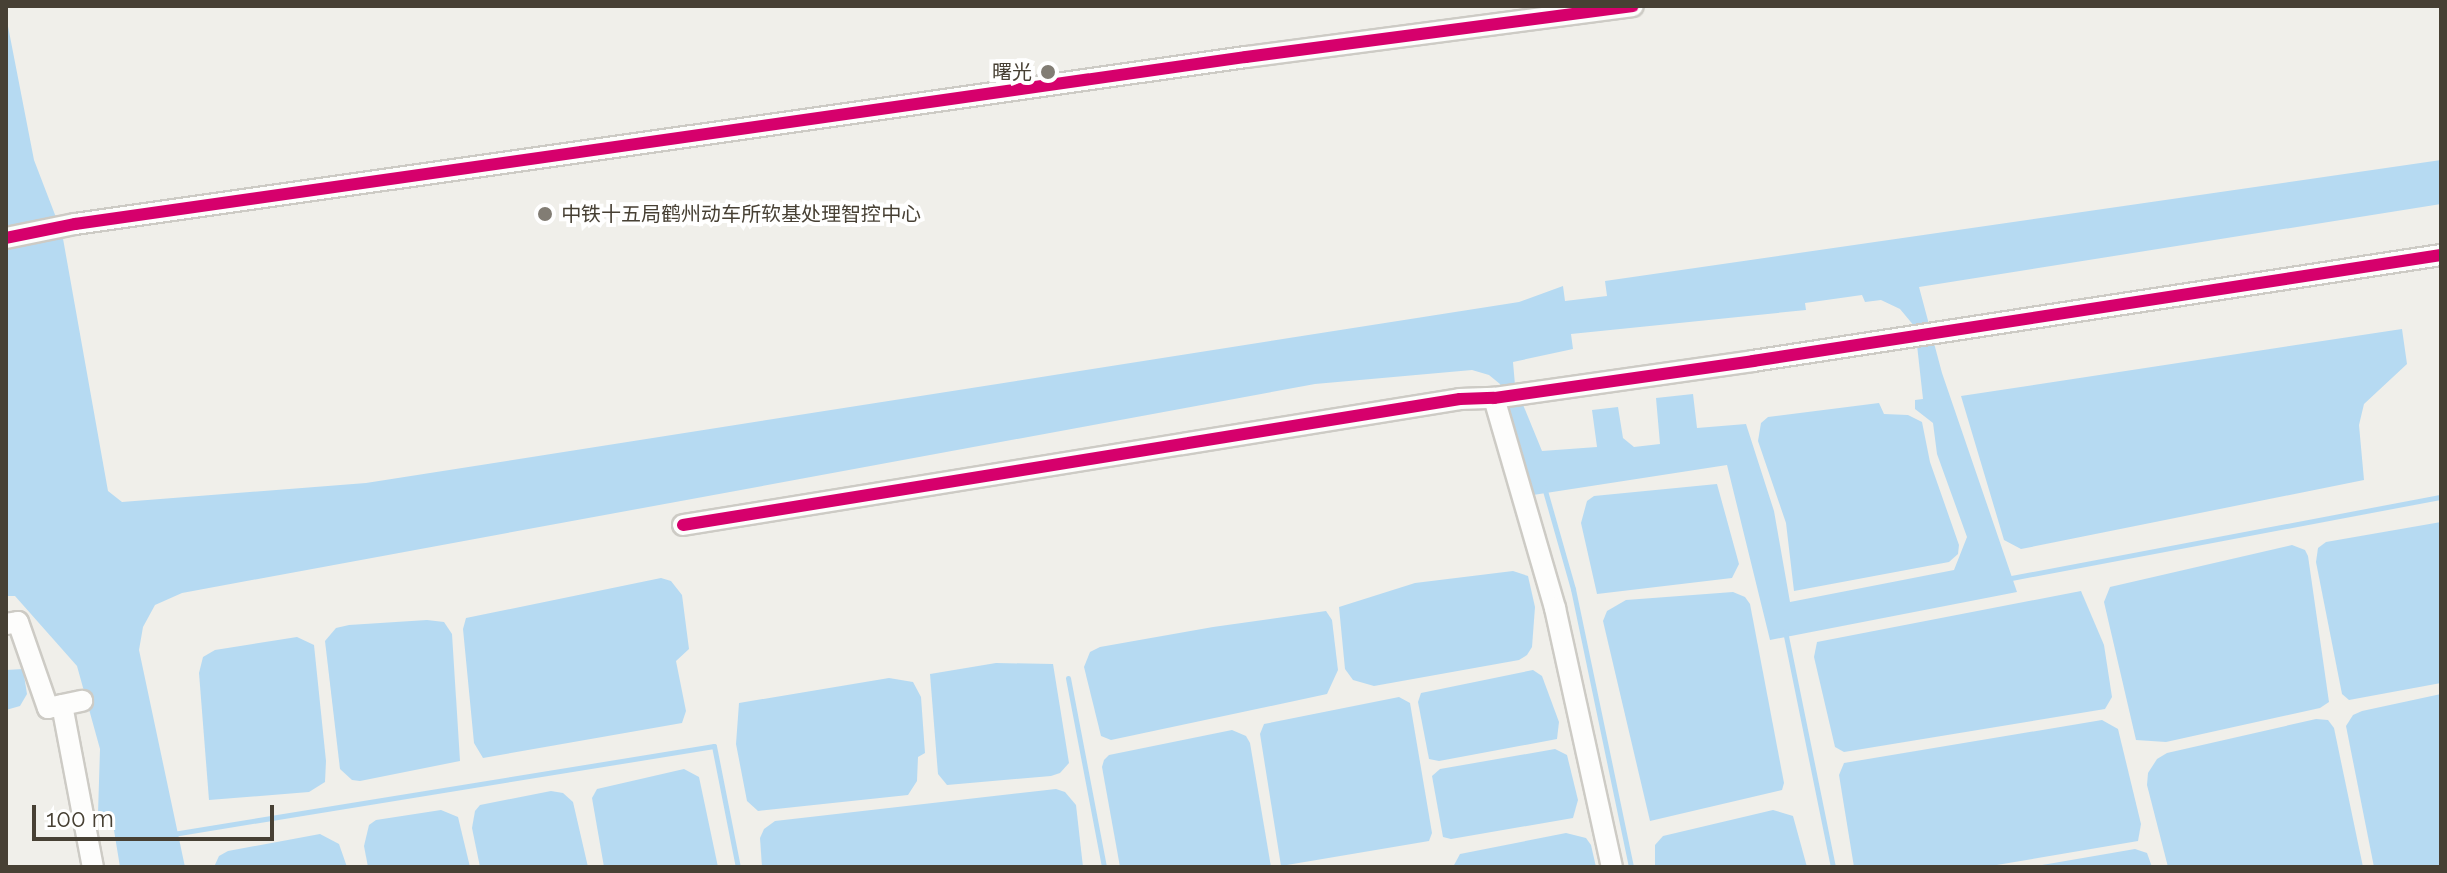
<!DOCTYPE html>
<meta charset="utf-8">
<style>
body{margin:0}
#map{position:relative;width:2447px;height:873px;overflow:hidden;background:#f0efea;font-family:Raleway,"Noto Sans SC",sans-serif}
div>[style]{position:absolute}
.water>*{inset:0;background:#b6daf2}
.stream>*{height:5px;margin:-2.5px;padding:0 2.5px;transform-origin:2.5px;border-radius:2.5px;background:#b6daf2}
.roads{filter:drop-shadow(2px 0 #cdcbc5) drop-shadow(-2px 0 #cdcbc5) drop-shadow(0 2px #cdcbc5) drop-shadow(0 -2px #cdcbc5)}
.minor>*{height:20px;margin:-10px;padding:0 10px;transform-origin:10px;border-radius:10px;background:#fdfdfc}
.cycleway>*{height:12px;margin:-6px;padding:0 6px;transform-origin:6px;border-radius:6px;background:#d6006c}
.dots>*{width:22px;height:22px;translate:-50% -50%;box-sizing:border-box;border:4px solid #fff;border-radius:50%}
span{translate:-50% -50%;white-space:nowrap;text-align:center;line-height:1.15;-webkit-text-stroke:8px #fff;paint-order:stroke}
.poi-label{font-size:20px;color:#474034}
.right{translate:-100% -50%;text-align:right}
.left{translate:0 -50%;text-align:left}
.frame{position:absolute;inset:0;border:8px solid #474034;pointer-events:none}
.scale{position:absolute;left:32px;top:805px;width:242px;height:36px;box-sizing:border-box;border:4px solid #474034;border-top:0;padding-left:10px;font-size:24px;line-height:28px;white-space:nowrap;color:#474034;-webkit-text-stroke:6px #fff;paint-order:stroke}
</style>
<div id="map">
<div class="water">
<i style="clip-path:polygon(evenodd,6px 16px,34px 160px,62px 233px,108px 491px,122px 502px,366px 483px,1519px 302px,1563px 286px,1565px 301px,1607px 296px,1605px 281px,2441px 160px,2441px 204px,1919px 287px,1942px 373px,2017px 592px,1770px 640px,1727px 465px,1533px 495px,1500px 384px,1489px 375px,1472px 370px,1315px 384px,182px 593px,155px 605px,143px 627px,139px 650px,185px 867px,120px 867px,111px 812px,98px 814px,100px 749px,77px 666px,15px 596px,6px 596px,6px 16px,1862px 295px,1865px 302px,1881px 300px,1900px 309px,1915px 327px,1923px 399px,1915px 400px,1915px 409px,1933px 423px,1937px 454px,1967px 537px,1954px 570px,1790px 602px,1774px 511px,1746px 424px,1697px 428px,1693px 394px,1656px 398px,1660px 444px,1634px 447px,1623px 438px,1618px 407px,1592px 410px,1597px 447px,1542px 451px,1515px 385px,1513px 362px,1573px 349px,1571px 334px,1806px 310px,1805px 303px,1862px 295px)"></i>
<i style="clip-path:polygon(2402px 329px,2407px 364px,2364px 404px,2359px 425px,2364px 480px,2021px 549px,2004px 540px,1961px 396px)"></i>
<i style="clip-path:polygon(1879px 403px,1884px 414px,1908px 415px,1922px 422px,1930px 462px,1959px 545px,1958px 554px,1949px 562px,1794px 591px,1786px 523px,1758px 441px,1761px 423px,1768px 417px)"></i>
<i style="clip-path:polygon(1717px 484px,1739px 564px,1732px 578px,1597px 594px,1581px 523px,1587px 501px,1594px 496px)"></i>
<i style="clip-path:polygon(2441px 522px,2441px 683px,2349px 700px,2342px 694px,2316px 562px,2318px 548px,2326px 542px)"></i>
<i style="clip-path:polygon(2292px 545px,2305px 550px,2308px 556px,2329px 702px,2320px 708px,2166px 742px,2136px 740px,2104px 602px,2110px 587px)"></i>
<i style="clip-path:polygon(1513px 571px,1528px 576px,1535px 607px,1532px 647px,1527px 655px,1519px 660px,1374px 686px,1353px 680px,1345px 669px,1339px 607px,1415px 583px)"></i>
<i style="clip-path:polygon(661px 578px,671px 581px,682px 595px,689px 649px,676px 661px,686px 711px,682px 723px,483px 758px,474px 743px,463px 629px,466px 618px)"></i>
<i style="clip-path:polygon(2081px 591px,2104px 645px,2112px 697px,2105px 709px,1844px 752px,1835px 747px,1814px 657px,1817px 642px)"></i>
<i style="clip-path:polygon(1733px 592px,1745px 597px,1750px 604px,1784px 783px,1782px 790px,1650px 821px,1603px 621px,1607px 611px,1626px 600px)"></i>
<i style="clip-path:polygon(1326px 611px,1332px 620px,1338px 670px,1327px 694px,1111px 740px,1101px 736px,1084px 667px,1090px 652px,1100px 647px,1213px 627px)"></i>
<i style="clip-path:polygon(427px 620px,444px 622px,452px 634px,460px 761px,360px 781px,352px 780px,340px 769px,325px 641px,336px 628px,349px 625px)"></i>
<i style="clip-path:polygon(297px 637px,314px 645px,326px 761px,325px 782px,309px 792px,209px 800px,199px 673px,203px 657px,215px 650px)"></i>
<i style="clip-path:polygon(996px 663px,1053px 664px,1069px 763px,1060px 773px,1051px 776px,947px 785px,938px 774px,930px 674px)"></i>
<i style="clip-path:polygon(23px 669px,27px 694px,20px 706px,6px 710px,6px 670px)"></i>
<i style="clip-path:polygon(1533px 670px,1542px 676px,1559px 722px,1557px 739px,1439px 761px,1429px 759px,1418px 702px,1421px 693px)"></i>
<i style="clip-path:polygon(889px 678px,913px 682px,921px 697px,925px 753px,918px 757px,917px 781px,908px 795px,758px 811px,747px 801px,736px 744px,739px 703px)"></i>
<i style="clip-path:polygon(2441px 694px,2441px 867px,2374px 867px,2346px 726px,2353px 715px,2362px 711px)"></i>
<i style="clip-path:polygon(1399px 697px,1410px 703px,1432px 833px,1429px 841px,1281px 866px,1260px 734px,1264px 724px)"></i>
<i style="clip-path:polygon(2316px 719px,2328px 720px,2334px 728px,2363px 867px,2168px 867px,2147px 785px,2148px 773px,2157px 759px,2167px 753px)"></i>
<i style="clip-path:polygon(2102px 720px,2118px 729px,2141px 824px,2138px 841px,1985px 867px,1854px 867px,1839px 775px,1844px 763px)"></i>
<i style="clip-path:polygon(1232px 730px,1246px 736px,1250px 743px,1271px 867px,1120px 867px,1102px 767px,1104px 760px,1109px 755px)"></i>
<i style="clip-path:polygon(1555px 749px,1567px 755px,1578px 800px,1573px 818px,1451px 839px,1443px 837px,1432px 776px,1440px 769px)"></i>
<i style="clip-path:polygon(684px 769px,699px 777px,718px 867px,604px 867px,592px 798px,597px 789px)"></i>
<i style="clip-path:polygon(1056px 789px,1065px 792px,1076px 805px,1083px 867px,762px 867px,760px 838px,764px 829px,775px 821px)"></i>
<i style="clip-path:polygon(551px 791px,563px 793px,573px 802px,588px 867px,480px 867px,472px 828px,475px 811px,480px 805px)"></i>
<i style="clip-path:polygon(441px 810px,458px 817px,470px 867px,368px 867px,364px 846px,369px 825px,376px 820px)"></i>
<i style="clip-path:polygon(1773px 810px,1793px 816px,1807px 867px,1655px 867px,1655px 845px,1663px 836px)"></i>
<i style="clip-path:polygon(1566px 833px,1586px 838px,1591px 845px,1596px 867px,1453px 867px,1460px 854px)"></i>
<i style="clip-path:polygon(320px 834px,339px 844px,347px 867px,214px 867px,219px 856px,228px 851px)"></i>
<i style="clip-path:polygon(2135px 849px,2147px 853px,2152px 867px,2030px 867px)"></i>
</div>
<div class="stream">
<i style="left:1544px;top:487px;width:106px;rotate:74.1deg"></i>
<i style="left:1573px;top:589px;width:284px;rotate:78.2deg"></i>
<i style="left:2006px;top:579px;width:443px;rotate:-10.7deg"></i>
<i style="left:1785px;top:631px;width:241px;rotate:78.5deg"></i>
<i style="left:1068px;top:678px;width:192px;rotate:79.2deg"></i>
<i style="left:173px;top:834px;width:548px;rotate:-9.24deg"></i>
<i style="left:714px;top:746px;width:123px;rotate:78.8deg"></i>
</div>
<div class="roads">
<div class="minor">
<i style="left:6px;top:238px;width:70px;rotate:-11.5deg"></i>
<i style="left:75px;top:224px;width:1183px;rotate:-8.12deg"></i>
<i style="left:1246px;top:57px;width:390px;rotate:-7.5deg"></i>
<i style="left:1494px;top:398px;width:219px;rotate:73.8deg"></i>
<i style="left:1555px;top:608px;width:265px;rotate:77.6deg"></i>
<i style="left:683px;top:525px;width:787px;rotate:-9.21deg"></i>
<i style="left:1460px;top:399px;width:34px;rotate:-2deg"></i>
<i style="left:1494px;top:398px;width:262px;rotate:-8.1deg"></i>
<i style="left:1753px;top:361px;width:696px;rotate:-8.76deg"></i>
<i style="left:6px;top:624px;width:12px;rotate:-9deg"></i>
<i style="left:18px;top:622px;width:91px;rotate:70.8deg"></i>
<i style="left:48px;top:708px;width:35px;rotate:-12deg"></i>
<i style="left:62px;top:705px;width:165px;rotate:79.2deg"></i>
</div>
</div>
<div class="cycleway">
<i style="left:6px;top:238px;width:70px;rotate:-11.5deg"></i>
<i style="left:75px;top:224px;width:1183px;rotate:-8.12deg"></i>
<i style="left:1246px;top:57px;width:390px;rotate:-7.5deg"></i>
<i style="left:683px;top:525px;width:787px;rotate:-9.21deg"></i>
<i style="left:1460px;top:399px;width:34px;rotate:-2deg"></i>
<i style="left:1494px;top:398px;width:262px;rotate:-8.1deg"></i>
<i style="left:1753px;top:361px;width:696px;rotate:-8.76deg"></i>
</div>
<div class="dots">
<i style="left:1048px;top:72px;background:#827d74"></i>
<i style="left:545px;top:214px;background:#827d74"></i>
</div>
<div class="poi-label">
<span class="right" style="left:1032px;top:72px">曙光</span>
<span class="left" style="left:561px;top:214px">中铁十五局鹤州动车所软基处理智控中心</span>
</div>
<div class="frame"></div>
<div class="scale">100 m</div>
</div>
